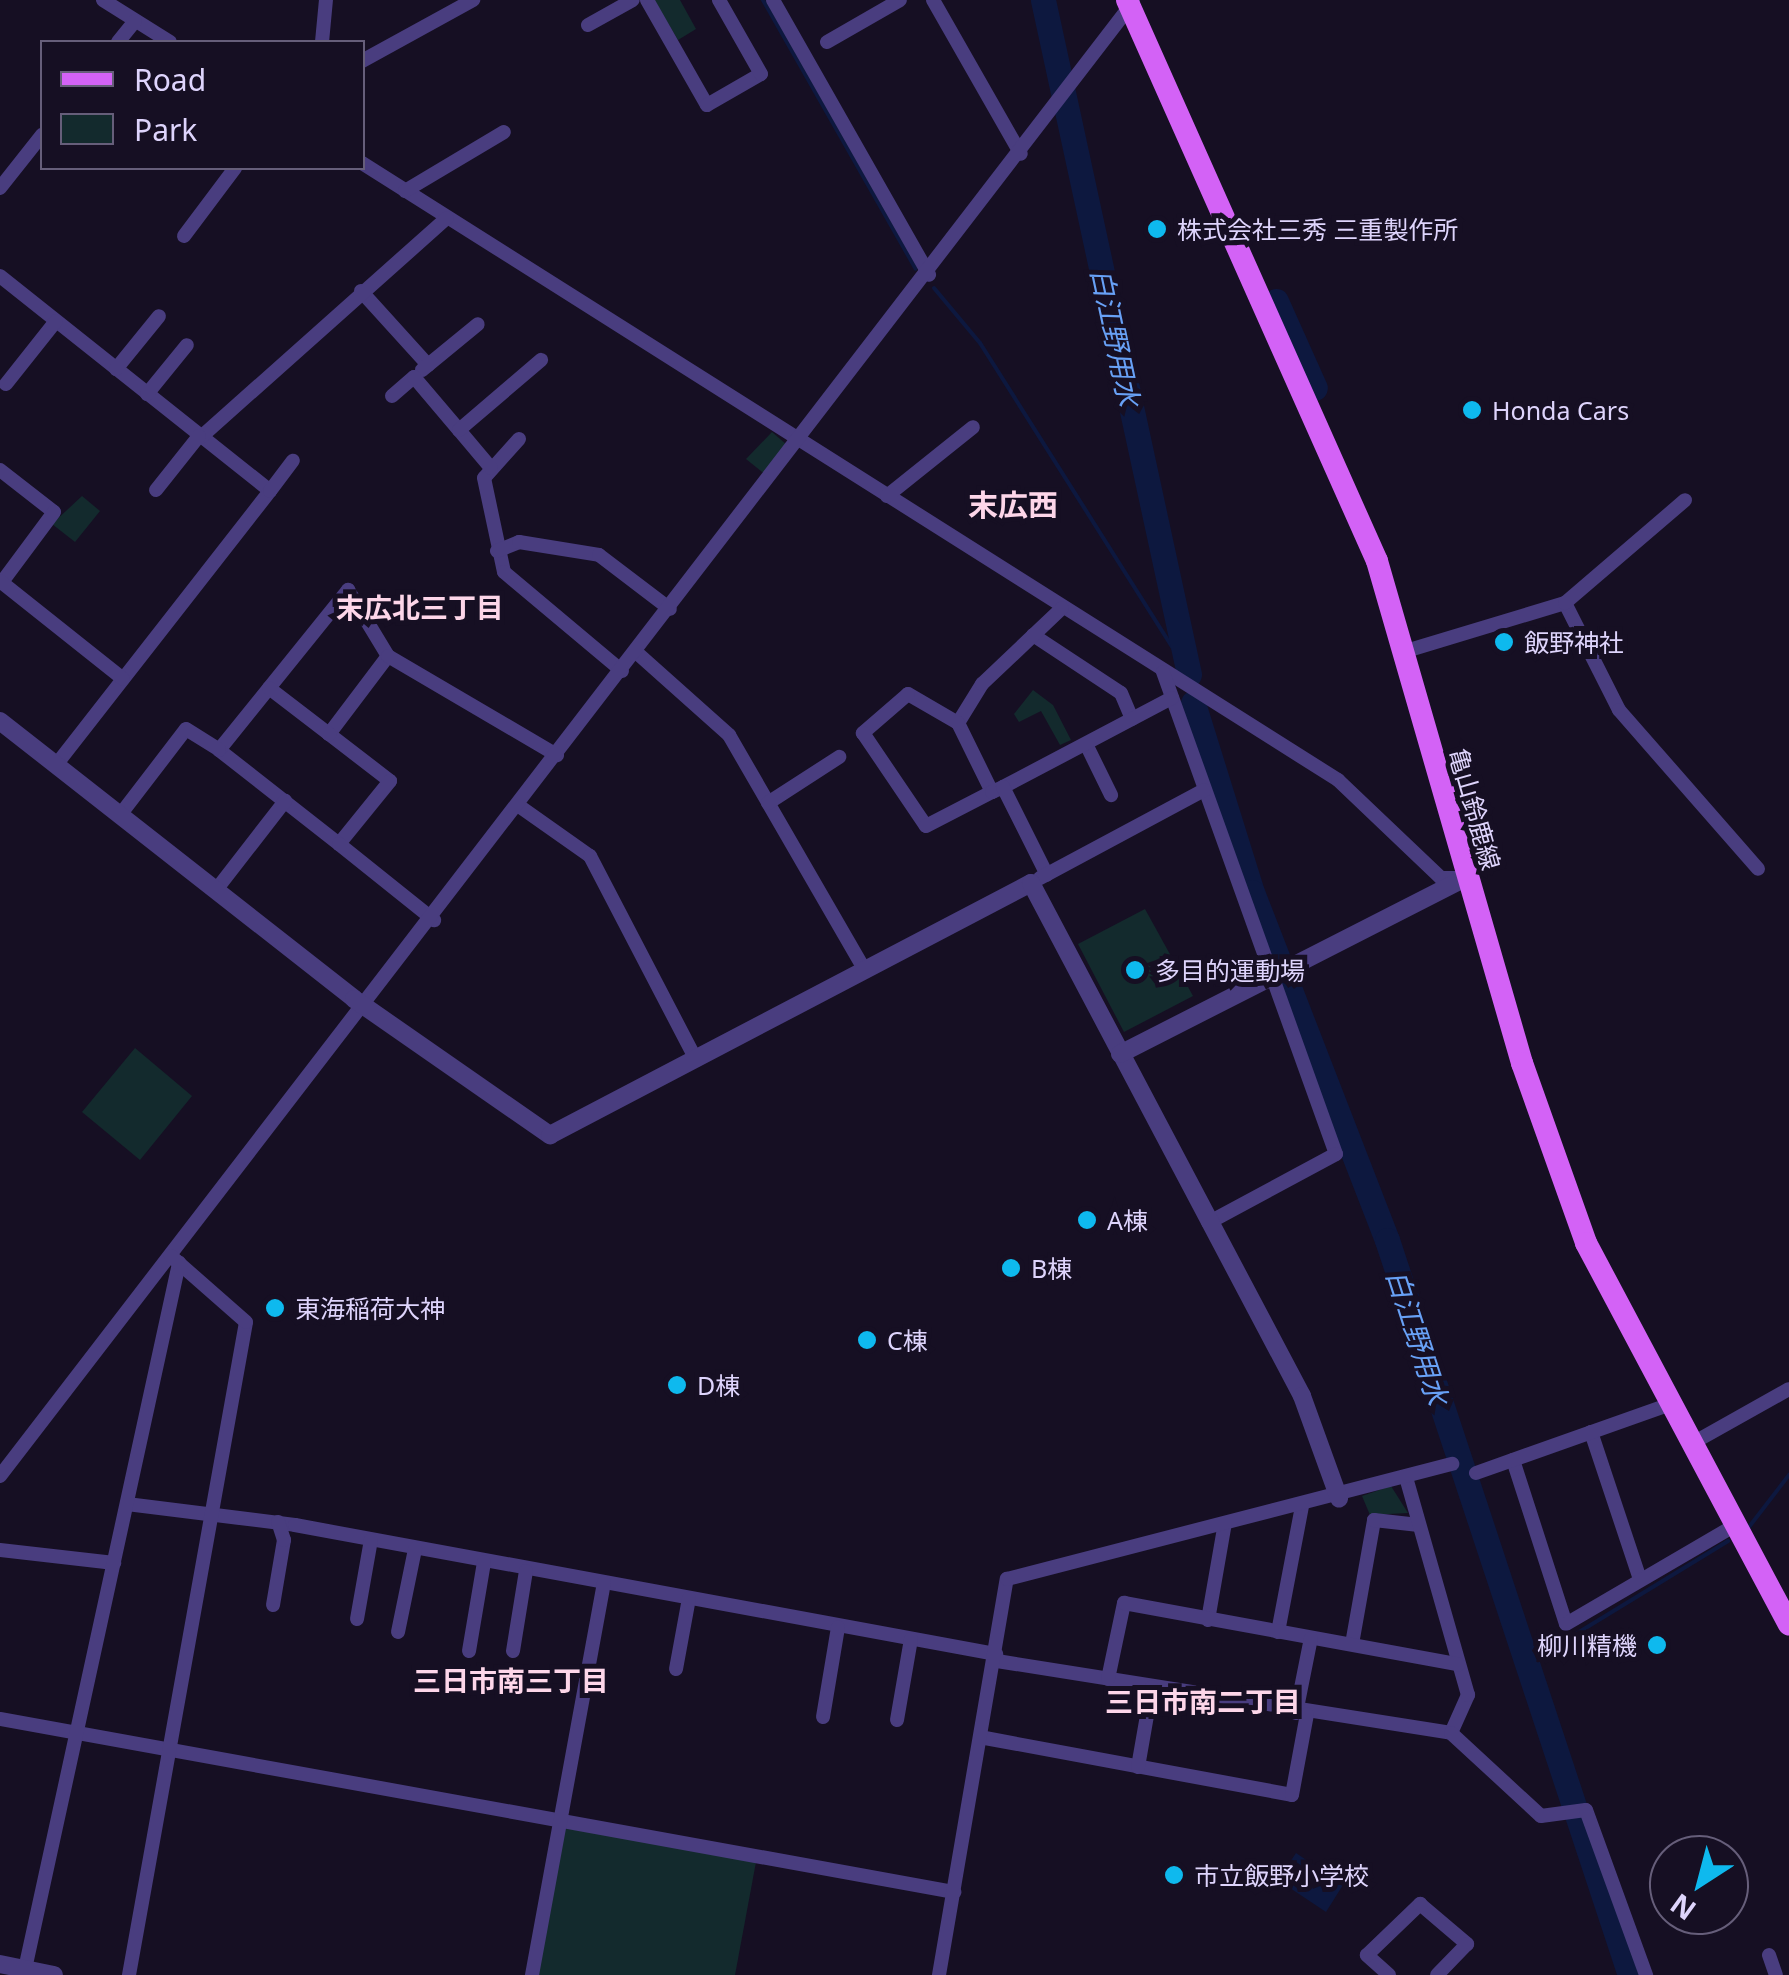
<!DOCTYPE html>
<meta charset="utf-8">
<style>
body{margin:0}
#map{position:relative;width:1789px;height:1975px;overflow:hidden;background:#160f23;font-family:"Noto Sans","Noto Sans JP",sans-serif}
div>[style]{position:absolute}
.green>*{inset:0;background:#132a2d}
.water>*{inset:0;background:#0d183f}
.stream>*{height:4px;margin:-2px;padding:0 2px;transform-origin:2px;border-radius:2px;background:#0d183f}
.river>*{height:25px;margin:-12.5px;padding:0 12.5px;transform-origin:12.5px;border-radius:12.5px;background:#0d183f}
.minor>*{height:14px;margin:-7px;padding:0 7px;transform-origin:7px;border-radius:7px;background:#493d7f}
.tertiary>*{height:18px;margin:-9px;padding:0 9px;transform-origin:9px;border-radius:9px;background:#493d7f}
.primary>*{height:22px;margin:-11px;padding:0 11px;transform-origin:11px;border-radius:11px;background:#d362f6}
.dots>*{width:28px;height:28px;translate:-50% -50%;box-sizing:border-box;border:5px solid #160f23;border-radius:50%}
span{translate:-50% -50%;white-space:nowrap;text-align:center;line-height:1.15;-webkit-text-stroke:10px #160f23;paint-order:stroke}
.poi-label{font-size:25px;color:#ded4fc}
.left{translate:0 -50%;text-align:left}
.right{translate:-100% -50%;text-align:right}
.street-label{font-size:25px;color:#ded4fc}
.water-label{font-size:28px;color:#68a1f6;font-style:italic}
.neighbourhood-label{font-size:28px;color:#fdd6e9;font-weight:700}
.quarter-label{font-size:30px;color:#fdd6e9;font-weight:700}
.legend{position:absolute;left:40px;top:40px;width:325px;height:130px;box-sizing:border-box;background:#160f23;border:2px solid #665e7a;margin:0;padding:12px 18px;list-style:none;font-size:30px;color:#ded4fc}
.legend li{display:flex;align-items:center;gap:20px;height:50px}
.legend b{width:50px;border:2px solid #665e7a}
.north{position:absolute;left:1649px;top:1835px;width:100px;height:100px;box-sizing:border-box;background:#160f23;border:2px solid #665e7a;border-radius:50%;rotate:216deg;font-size:28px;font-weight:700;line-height:40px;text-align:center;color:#ded4fc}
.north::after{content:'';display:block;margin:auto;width:35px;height:45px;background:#0eb9ee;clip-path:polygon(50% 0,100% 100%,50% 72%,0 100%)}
</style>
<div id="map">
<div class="green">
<i style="clip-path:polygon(654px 0,680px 0,696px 29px,678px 40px)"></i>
<i style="clip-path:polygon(772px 432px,787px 445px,766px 475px,746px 459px)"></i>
<i style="clip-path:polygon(82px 496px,100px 511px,75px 542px,52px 524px)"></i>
<i style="clip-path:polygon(1033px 690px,1053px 705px,1071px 740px,1060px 745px,1041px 711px,1019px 722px,1014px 714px)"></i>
<i style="clip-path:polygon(1145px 909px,1193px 996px,1124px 1032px,1078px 944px)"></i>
<i style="clip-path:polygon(135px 1048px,192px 1096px,140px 1160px,82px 1112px)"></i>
<i style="clip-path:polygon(1391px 1486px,1408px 1513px,1370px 1515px,1362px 1496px)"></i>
<i style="clip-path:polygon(564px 1825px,756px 1862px,735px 1975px,537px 1975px)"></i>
</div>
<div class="water">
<i style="clip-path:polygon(1296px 1853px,1343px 1885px,1326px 1912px,1278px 1880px)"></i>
</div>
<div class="stream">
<i style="left:763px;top:0;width:309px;rotate:60.4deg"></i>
<i style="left:934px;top:288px;width:72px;rotate:50.1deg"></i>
<i style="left:980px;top:343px;width:391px;rotate:57.7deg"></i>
<i style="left:1749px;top:1527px;width:66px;rotate:-52.4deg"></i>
<i style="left:1525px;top:1665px;width:238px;rotate:-31.4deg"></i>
</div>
<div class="river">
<i style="left:1043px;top:0;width:690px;rotate:77.78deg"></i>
<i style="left:1276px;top:301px;width:95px;rotate:65.9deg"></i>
<i style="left:1193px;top:703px;width:198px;rotate:72.7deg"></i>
<i style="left:1252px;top:892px;width:373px;rotate:68.8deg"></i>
<i style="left:1387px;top:1240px;width:774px;rotate:71.71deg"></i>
</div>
<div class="minor">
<i style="left:103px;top:0;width:79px;rotate:32.1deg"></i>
<i style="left:647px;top:0;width:121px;rotate:60.3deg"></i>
<i style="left:707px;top:105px;width:62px;rotate:-29.9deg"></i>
<i style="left:761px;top:74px;width:85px;rotate:-119.6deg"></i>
<i style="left:773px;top:0;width:316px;rotate:60.4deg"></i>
<i style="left:933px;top:0;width:177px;rotate:60.3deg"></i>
<i style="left:588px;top:25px;width:51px;rotate:-29.1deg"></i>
<i style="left:118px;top:42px;width:27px;rotate:-51deg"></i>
<i style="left:322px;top:42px;width:42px;rotate:-84.6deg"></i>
<i style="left:827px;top:42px;width:84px;rotate:-29.9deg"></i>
<i style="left:362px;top:61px;width:127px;rotate:-28.8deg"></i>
<i style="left:362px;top:163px;width:1155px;rotate:32.3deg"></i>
<i style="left:1338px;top:780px;width:142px;rotate:43.6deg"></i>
<i style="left:1441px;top:878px;width:23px"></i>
<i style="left:0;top:188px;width:68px;rotate:-51.6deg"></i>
<i style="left:405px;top:191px;width:115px;rotate:-30.8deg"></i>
<i style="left:184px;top:236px;width:85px;rotate:-53.1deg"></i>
<i style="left:0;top:276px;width:345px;rotate:38.5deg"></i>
<i style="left:270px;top:491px;width:348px;rotate:128deg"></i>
<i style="left:361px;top:291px;width:100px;rotate:47.8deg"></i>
<i style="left:116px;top:369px;width:68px;rotate:-50.9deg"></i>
<i style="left:422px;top:370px;width:72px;rotate:-39.4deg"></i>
<i style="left:6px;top:384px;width:80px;rotate:-51.6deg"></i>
<i style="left:147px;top:394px;width:63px;rotate:-50.8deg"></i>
<i style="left:392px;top:396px;width:29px;rotate:-41deg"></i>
<i style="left:414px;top:377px;width:70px;rotate:49.7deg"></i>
<i style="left:201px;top:437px;width:329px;rotate:-41.7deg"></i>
<i style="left:519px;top:439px;width:52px;rotate:131.9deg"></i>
<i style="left:484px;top:478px;width:96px;rotate:78deg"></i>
<i style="left:504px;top:572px;width:154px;rotate:40deg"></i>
<i style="left:491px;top:468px;width:50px;rotate:-130.1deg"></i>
<i style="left:459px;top:430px;width:108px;rotate:-40.5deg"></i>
<i style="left:0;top:470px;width:68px;rotate:37.9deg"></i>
<i style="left:54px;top:512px;width:87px;rotate:126.6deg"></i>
<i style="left:156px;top:490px;width:69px;rotate:-51.5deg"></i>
<i style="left:270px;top:491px;width:38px;rotate:-53deg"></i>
<i style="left:887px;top:496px;width:110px;rotate:-38.7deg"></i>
<i style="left:497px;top:551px;width:24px;rotate:-22deg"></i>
<i style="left:519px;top:542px;width:81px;rotate:9.2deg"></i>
<i style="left:599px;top:555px;width:89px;rotate:37.3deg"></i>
<i style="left:0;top:581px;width:157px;rotate:38.5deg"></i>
<i style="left:1565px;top:603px;width:120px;rotate:63.2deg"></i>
<i style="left:1619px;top:710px;width:211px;rotate:48.8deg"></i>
<i style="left:1033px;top:635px;width:105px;rotate:33.4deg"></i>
<i style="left:1121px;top:693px;width:28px;rotate:67deg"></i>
<i style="left:1406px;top:651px;width:166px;rotate:-16.8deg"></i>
<i style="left:1565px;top:603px;width:158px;rotate:-40.6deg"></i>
<i style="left:636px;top:652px;width:125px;rotate:41.7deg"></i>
<i style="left:729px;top:735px;width:272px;rotate:60deg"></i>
<i style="left:388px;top:656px;width:98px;rotate:127.1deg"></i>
<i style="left:329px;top:734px;width:77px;rotate:37.6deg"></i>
<i style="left:390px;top:781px;width:81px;rotate:129deg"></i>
<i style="left:339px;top:844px;width:152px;rotate:-141.9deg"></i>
<i style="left:219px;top:750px;width:206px;rotate:-51.1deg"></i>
<i style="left:348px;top:590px;width:77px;rotate:58.8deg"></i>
<i style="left:388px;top:656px;width:196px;rotate:30.4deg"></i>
<i style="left:1163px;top:672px;width:512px;rotate:70.26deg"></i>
<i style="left:1336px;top:1154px;width:145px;rotate:151.7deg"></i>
<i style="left:269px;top:688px;width:76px;rotate:37.5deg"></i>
<i style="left:958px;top:723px;width:46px;rotate:-58.4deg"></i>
<i style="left:982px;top:684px;width:110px;rotate:-43.5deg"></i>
<i style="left:1086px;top:744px;width:57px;rotate:63.9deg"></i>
<i style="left:1003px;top:787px;width:191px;rotate:-27.8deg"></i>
<i style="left:992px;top:792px;width:77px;rotate:-116.2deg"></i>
<i style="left:958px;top:723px;width:58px;rotate:-149.9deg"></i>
<i style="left:908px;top:694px;width:60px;rotate:139.1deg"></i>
<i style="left:863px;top:733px;width:112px;rotate:55.9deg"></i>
<i style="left:926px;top:826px;width:74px;rotate:-27.3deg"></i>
<i style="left:992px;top:792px;width:12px;rotate:-24deg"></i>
<i style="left:1003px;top:787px;width:98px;rotate:63.4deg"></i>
<i style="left:768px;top:803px;width:85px;rotate:-32.9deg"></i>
<i style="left:519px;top:806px;width:87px;rotate:35.2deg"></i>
<i style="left:590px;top:856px;width:230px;rotate:62.5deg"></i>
<i style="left:120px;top:815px;width:108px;rotate:-52.5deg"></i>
<i style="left:186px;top:729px;width:39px;rotate:32deg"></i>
<i style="left:339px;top:844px;width:122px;rotate:38.7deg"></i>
<i style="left:1040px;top:878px;width:186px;rotate:-28.2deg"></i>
<i style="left:216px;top:890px;width:113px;rotate:-52.2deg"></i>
<i style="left:1591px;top:1432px;width:155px;rotate:71.6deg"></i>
<i style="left:1691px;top:1444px;width:112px;rotate:-29.3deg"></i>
<i style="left:1513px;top:1460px;width:172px;rotate:72.1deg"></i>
<i style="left:1566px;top:1624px;width:194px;rotate:-30.3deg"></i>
<i style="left:1476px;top:1473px;width:204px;rotate:-19.5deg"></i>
<i style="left:0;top:1476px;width:1859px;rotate:-52.45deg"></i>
<i style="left:127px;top:1504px;width:169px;rotate:7.1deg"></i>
<i style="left:295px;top:1525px;width:713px;rotate:10.43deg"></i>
<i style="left:0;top:1550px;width:115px;rotate:6.5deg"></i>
<i style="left:273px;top:1605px;width:66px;rotate:-80.4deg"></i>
<i style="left:284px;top:1540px;width:19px;rotate:-108deg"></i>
<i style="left:357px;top:1619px;width:80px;rotate:-80deg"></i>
<i style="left:1208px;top:1620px;width:98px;rotate:-80.1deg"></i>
<i style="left:398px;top:1632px;width:85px;rotate:-78.4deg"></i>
<i style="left:1278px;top:1632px;width:128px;rotate:-79.2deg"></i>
<i style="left:1352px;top:1644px;width:126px;rotate:-79.9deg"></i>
<i style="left:1374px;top:1520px;width:45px;rotate:6.3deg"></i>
<i style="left:469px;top:1651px;width:90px;rotate:-80.4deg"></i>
<i style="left:513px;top:1651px;width:81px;rotate:-80.8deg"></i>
<i style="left:997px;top:1661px;width:460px;rotate:9deg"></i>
<i style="left:1451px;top:1733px;width:42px;rotate:-65.9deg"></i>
<i style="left:1468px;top:1695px;width:227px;rotate:-105.9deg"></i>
<i style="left:676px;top:1669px;width:72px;rotate:-79.6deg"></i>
<i style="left:1108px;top:1679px;width:78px;rotate:-78.1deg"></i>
<i style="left:1124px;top:1603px;width:340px;rotate:10.4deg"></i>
<i style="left:1296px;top:1713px;width:76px;rotate:-78.7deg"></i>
<i style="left:823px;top:1717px;width:91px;rotate:-80.5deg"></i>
<i style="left:0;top:1719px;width:970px;rotate:10.28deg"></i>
<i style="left:897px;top:1720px;width:82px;rotate:-80.2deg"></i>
<i style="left:1451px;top:1733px;width:122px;rotate:42.7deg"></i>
<i style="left:1541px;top:1816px;width:45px;rotate:-7.6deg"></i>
<i style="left:1586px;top:1810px;width:176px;rotate:70deg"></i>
<i style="left:985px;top:1738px;width:312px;rotate:10.5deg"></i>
<i style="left:1292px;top:1795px;width:82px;rotate:-79.5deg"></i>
<i style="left:1138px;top:1767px;width:81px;rotate:-80.1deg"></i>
<i style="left:1769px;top:1955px;width:21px;rotate:71deg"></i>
<i style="left:25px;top:1969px;width:723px;rotate:-77.69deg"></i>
<i style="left:129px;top:1975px;width:663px;rotate:-79.84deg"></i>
<i style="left:246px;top:1322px;width:100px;rotate:-138.7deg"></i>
<i style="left:532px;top:1975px;width:399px;rotate:-79.6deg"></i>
<i style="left:939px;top:1975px;width:402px;rotate:-80.3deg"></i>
<i style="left:1007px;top:1579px;width:460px;rotate:-14.5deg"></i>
<i style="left:1389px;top:1975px;width:30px;rotate:-138deg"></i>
<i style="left:1367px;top:1955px;width:74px;rotate:-43.9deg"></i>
<i style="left:1420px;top:1904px;width:62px;rotate:40.4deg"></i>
<i style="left:1467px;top:1944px;width:43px;rotate:134.1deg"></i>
</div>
<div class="tertiary">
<i style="left:0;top:721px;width:450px;rotate:38.1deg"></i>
<i style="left:354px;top:999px;width:239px;rotate:34.8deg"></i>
<i style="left:550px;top:1135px;width:543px;rotate:-27.65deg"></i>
<i style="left:1031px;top:883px;width:580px;rotate:62.15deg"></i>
<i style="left:1302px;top:1396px;width:109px;rotate:70.1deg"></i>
<i style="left:1120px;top:1054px;width:388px;rotate:-27deg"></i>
<i style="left:0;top:1964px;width:55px;rotate:11.5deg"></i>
</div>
<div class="primary">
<i style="left:1127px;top:0;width:614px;rotate:65.98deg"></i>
<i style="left:1377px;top:561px;width:523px;rotate:73.89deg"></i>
<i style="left:1522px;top:1063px;width:191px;rotate:70.4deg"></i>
<i style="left:1586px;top:1243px;width:432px;rotate:62deg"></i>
</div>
<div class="dots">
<i style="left:1157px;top:229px;background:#0eb9ee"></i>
<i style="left:1472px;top:410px;background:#0eb9ee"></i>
<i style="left:1504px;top:642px;background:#0eb9ee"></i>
<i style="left:1135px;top:970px;background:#0eb9ee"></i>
<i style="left:1087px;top:1220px;background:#0eb9ee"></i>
<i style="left:1011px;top:1268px;background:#0eb9ee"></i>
<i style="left:275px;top:1308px;background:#0eb9ee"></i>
<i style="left:867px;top:1340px;background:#0eb9ee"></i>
<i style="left:677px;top:1385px;background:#0eb9ee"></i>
<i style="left:1657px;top:1645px;background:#0eb9ee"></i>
<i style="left:1174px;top:1875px;background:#0eb9ee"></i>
</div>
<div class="poi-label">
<span class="left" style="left:1177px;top:229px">株式会社三秀 三重製作所</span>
<span class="left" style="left:1492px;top:410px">Honda Cars</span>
<span class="left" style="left:1524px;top:642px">飯野神社</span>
<span class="left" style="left:1155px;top:970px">多目的運動場</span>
<span class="left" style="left:1107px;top:1220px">A棟</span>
<span class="left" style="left:1031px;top:1268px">B棟</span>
<span class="left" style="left:295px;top:1308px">東海稲荷大神</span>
<span class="left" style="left:887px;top:1340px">C棟</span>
<span class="left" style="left:697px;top:1385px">D棟</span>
<span class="right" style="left:1637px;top:1645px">柳川精機</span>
<span class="left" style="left:1194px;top:1875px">市立飯野小学校</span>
</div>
<div class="street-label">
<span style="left:1475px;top:809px;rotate:74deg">亀山鈴鹿線</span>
</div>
<div class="water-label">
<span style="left:1116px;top:337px;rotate:78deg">白江野用水</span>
<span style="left:1418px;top:1337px;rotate:72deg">白江野用水</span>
</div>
<div class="neighbourhood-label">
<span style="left:420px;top:607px">末広北三丁目</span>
<span style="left:511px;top:1680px">三日市南三丁目</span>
<span style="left:1203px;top:1701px">三日市南二丁目</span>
</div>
<div class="quarter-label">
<span style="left:1013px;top:505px">末広西</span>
</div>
<ul class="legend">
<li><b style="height:12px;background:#d362f6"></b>Road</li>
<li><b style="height:28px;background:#132a2d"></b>Park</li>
</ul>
<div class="north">N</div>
</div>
